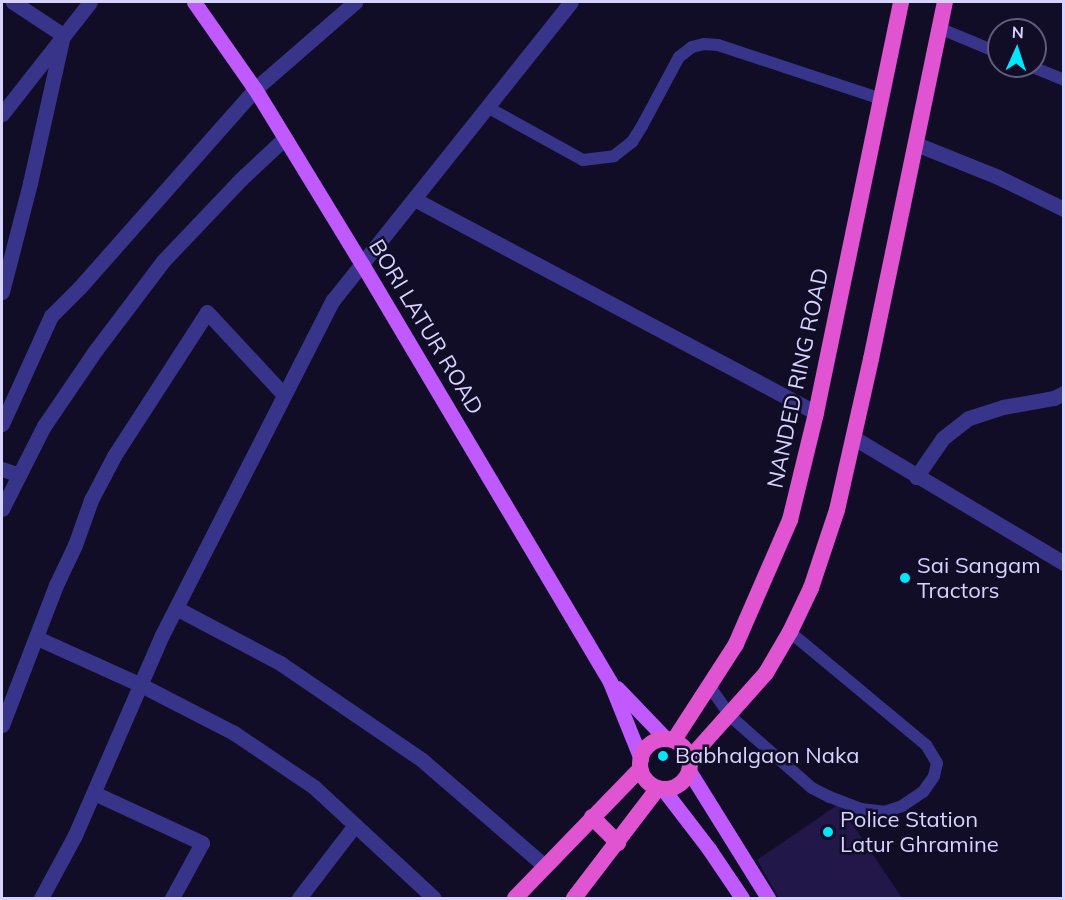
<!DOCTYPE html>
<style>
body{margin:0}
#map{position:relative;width:1065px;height:900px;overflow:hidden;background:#110d27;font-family:Mulish,sans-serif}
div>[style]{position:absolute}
.building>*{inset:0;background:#211749}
.service>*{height:12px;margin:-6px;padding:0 6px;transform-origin:6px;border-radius:6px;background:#37348a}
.minor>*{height:15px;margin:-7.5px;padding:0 7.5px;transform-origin:7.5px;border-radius:7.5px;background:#37348a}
.primary>*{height:15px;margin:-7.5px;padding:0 7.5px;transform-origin:7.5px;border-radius:7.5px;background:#c05aff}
.trunk>*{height:16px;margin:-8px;padding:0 8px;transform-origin:8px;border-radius:8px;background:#e054d2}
.trunk>.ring{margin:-8px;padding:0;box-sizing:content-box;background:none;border:16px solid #e054d2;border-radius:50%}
.dots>*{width:16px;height:16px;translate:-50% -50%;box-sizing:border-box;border:3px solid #110d27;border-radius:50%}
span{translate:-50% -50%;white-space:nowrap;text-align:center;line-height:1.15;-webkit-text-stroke:5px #110d27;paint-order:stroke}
.street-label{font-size:22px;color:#d7d3ff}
.poi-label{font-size:22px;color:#d7d3ff}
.left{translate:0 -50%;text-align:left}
.frame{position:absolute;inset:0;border:3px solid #d7d3ff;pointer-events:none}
.north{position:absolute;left:987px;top:18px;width:60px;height:60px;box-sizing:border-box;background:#110d27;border:2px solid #605c7d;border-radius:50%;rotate:3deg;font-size:16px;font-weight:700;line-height:24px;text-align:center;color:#d7d3ff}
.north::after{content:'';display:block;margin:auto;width:21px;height:27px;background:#00e6fe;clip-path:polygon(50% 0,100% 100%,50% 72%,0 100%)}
</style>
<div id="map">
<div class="building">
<i style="clip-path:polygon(839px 804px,902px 898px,779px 898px,757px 860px)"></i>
</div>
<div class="service">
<i style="left:939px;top:28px;width:65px;rotate:22.6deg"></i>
<i style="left:1030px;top:66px;width:37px;rotate:22deg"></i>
<i style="left:487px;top:107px;width:110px;rotate:28.9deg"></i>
<i style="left:583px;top:160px;width:31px;rotate:-7deg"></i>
<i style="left:614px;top:156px;width:23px;rotate:-38deg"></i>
<i style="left:632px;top:142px;width:19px;rotate:-58deg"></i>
<i style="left:642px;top:126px;width:78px;rotate:-61.8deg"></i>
<i style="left:679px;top:57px;width:16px;rotate:-38deg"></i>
<i style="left:692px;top:47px;width:12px;rotate:-14deg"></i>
<i style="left:704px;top:44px;width:14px;rotate:4deg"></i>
<i style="left:718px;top:45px;width:172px;rotate:18.3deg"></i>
<i style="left:710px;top:687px;width:35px;rotate:55deg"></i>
<i style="left:730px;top:716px;width:109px;rotate:41.3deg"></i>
<i style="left:812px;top:788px;width:20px;rotate:27deg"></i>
<i style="left:830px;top:797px;width:33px;rotate:21deg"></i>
<i style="left:861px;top:809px;width:23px;rotate:7deg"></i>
<i style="left:884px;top:812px;width:19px;rotate:-18deg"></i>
<i style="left:902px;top:806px;width:25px;rotate:-34deg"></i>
<i style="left:923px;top:792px;width:19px;rotate:-55deg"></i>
<i style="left:934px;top:776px;width:13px;rotate:-77deg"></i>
<i style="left:937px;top:763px;width:21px;rotate:-121deg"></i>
<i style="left:926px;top:745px;width:177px;rotate:-140.3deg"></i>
</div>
<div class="minor">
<i style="left:2px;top:114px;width:142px;rotate:-51.8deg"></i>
<i style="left:916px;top:144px;width:88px;rotate:21.9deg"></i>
<i style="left:998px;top:177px;width:73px;rotate:25.9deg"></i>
<i style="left:414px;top:199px;width:455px;rotate:28deg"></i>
<i style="left:2px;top:292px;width:113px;rotate:-75.6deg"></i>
<i style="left:30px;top:183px;width:152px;rotate:-77.4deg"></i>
<i style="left:63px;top:35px;width:60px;rotate:-146.6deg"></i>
<i style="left:2px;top:424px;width:119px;rotate:-65.6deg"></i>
<i style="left:51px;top:316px;width:41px;rotate:-45deg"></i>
<i style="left:80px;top:287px;width:264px;rotate:-48.5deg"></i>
<i style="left:255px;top:89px;width:133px;rotate:-41deg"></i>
<i style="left:854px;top:438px;width:244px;rotate:30.8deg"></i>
<i style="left:2px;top:469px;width:18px;rotate:19deg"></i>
<i style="left:916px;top:477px;width:47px;rotate:-55.3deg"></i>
<i style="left:943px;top:438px;width:33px;rotate:-38deg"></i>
<i style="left:969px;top:418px;width:36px;rotate:-18deg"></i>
<i style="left:1003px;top:407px;width:52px;rotate:-10deg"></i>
<i style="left:1054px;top:398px;width:11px;rotate:-27deg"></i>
<i style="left:2px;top:509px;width:93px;rotate:-63.2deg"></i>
<i style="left:44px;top:426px;width:91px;rotate:-55.8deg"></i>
<i style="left:95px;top:351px;width:113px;rotate:-52.9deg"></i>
<i style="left:163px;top:261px;width:113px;rotate:-46.4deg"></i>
<i style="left:241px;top:179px;width:60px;rotate:-43deg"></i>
<i style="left:176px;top:608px;width:118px;rotate:27.9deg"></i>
<i style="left:280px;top:663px;width:172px;rotate:34.3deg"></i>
<i style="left:422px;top:760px;width:162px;rotate:40.8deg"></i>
<i style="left:37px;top:638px;width:114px;rotate:24.3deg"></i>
<i style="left:141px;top:685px;width:105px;rotate:27.3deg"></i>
<i style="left:234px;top:733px;width:97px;rotate:34deg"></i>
<i style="left:314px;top:787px;width:163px;rotate:42.8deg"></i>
<i style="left:2px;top:725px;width:150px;rotate:-68.9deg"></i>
<i style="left:56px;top:585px;width:44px;rotate:-64.6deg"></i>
<i style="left:75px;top:545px;width:48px;rotate:-70.4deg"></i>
<i style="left:91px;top:500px;width:50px;rotate:-62.4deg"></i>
<i style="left:114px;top:456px;width:171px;rotate:-57.1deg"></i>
<i style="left:207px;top:312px;width:113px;rotate:47.1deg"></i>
<i style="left:94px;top:793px;width:119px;rotate:24.8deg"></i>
<i style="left:202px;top:843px;width:63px;rotate:118.6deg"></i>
<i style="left:41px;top:898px;width:72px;rotate:-61.6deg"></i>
<i style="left:75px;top:835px;width:218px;rotate:-66.5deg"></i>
<i style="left:162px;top:635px;width:376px;rotate:-63deg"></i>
<i style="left:333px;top:300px;width:381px;rotate:-51.4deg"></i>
<i style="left:299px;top:898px;width:92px;rotate:-52.5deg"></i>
</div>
<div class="primary">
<i style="left:194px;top:2px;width:106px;rotate:55deg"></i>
<i style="left:255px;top:89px;width:205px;rotate:58.6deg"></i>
<i style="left:362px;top:264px;width:486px;rotate:59.3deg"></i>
<i style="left:610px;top:682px;width:83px;rotate:68.1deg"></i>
<i style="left:617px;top:688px;width:71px;rotate:46.1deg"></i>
<i style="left:689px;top:771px;width:150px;rotate:58.1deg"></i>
<i style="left:663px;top:789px;width:76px;rotate:52.5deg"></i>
<i style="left:709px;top:849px;width:59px;rotate:56deg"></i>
</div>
<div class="trunk">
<i class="ring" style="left:640px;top:739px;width:34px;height:34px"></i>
<i style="left:674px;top:740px;width:114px;rotate:-57.1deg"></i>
<i style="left:736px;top:644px;width:135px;rotate:-66.5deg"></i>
<i style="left:790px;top:520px;width:110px;rotate:-76.3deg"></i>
<i style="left:816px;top:413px;width:420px;rotate:-78.3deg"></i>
<i style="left:690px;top:758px;width:114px;rotate:-48.2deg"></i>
<i style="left:766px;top:673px;width:48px;rotate:-59.7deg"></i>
<i style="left:790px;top:632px;width:49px;rotate:-64.5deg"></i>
<i style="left:811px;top:588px;width:82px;rotate:-71.6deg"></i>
<i style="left:837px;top:510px;width:155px;rotate:-77.3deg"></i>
<i style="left:871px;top:359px;width:365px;rotate:-78.3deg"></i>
<i style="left:592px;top:817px;width:37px;rotate:45deg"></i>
<i style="left:515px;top:898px;width:180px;rotate:-45.9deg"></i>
<i style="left:574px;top:898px;width:138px;rotate:-52.6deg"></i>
</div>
<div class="dots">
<i style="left:905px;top:578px;background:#00e6fe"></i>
<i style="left:663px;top:756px;background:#00e6fe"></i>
<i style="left:828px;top:832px;background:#00e6fe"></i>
</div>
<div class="street-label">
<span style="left:426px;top:327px;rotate:59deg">BORI LATUR ROAD</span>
<span style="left:798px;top:378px;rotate:-78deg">NANDED RING ROAD</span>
</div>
<div class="poi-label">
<span class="left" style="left:917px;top:578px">Sai Sangam<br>Tractors</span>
<span class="left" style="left:675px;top:756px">Babhalgaon Naka</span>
<span class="left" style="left:840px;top:832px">Police Station<br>Latur Ghramine</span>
</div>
<div class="frame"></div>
<div class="north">N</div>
</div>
